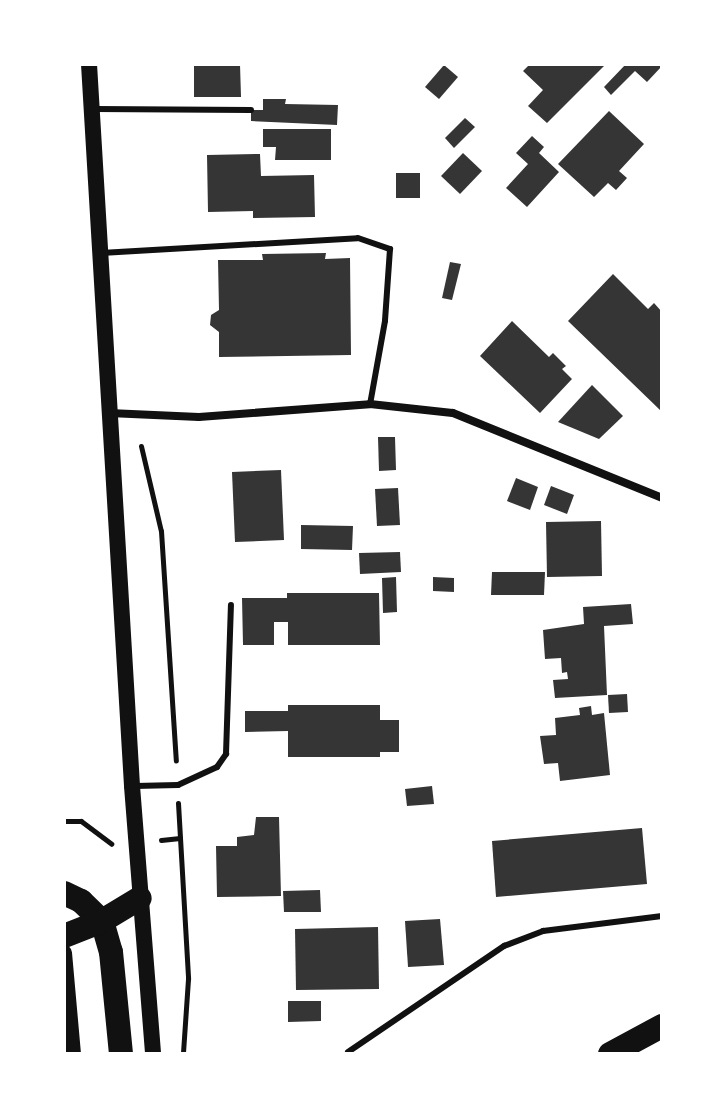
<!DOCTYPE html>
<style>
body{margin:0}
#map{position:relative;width:726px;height:1118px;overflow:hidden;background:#fff;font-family:Helvetica,sans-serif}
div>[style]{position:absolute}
.building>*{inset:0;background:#353535}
.path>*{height:5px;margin:-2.5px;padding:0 2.5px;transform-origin:2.5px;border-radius:2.5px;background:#111}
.service>*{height:6px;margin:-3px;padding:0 3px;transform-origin:3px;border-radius:3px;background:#111}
.minor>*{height:8px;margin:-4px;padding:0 4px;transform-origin:4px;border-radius:4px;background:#111}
.secondary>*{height:16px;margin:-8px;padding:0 8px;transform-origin:8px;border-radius:8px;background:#111}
.motorway>*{height:24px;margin:-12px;padding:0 12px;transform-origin:12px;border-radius:12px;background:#111}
span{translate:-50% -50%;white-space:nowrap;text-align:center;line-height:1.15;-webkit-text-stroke:6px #fff;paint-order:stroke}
.frame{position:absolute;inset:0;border:66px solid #fff;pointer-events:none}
</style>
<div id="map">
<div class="building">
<i style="clip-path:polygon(194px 64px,240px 64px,241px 97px,194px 97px)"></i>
<i style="clip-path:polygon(530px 64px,606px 64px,547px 123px,528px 106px,543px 90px,523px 71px)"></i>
<i style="clip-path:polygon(626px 64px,662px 64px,662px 66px,647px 82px,635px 71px,611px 95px,604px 87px)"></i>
<i style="clip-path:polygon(444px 65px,458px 77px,439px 99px,425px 87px)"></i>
<i style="clip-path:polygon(263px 99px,286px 99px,285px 104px,338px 105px,337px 125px,251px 121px,251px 110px,263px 110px)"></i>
<i style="clip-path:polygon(609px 111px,644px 144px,619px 171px,627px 178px,616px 190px,608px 183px,594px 197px,558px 164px)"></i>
<i style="clip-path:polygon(465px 118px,475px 127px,454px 148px,445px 138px)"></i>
<i style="clip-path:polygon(263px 129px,331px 129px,331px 160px,275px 160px,276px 147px,263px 147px)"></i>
<i style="clip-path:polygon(532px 136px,544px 147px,539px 153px,559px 172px,527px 207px,506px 188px,528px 164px,516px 153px)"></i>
<i style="clip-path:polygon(463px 153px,482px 171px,460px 194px,441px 176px)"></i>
<i style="clip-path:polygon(260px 154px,261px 176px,314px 175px,315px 217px,253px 218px,253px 211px,208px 212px,207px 155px)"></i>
<i style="clip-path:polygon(396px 173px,420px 173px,420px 198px,396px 198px)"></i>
<i style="clip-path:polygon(326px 253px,325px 259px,350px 258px,351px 355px,219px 357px,219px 332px,210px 325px,211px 315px,219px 310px,218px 260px,263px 260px,262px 254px)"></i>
<i style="clip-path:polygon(450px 262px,461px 264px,452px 300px,442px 298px)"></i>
<i style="clip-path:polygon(613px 274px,648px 309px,654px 303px,662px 312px,660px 410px,568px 321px)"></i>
<i style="clip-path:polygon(512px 321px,549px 357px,553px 353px,566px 366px,562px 369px,572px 379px,540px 413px,480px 356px)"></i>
<i style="clip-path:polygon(592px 385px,623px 416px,599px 439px,558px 422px)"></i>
<i style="clip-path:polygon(378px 437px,395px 437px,396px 470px,379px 471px)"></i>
<i style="clip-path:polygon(281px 470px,284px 540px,235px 542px,232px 472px)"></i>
<i style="clip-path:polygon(516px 478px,538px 487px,530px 510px,507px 501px)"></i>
<i style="clip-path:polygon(551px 486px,574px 495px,567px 514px,544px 505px)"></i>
<i style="clip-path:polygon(398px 488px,400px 525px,377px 526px,375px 489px)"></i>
<i style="clip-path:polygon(601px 521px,602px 576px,547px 577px,546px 522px)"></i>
<i style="clip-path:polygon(301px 525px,353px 526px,352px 550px,301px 549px)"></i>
<i style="clip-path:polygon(400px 552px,401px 572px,360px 574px,359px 553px)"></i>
<i style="clip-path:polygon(492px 572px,545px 572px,544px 595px,491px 595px)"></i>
<i style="clip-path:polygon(396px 577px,397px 612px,383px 613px,382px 578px)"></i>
<i style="clip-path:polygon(433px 577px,454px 578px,454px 592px,433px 591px)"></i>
<i style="clip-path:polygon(287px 593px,379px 593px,380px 645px,288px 645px,288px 622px,274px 622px,274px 645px,243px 645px,242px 598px,287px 598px)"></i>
<i style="clip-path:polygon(631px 604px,633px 624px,604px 626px,607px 695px,555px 698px,553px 680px,568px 679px,567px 672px,562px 673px,561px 658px,545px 659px,543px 630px,584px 624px,583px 607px)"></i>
<i style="clip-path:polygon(627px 694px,628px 712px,609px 713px,608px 695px)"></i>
<i style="clip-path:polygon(288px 705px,380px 705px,380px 720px,399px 720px,399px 752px,380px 752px,380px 757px,288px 757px,288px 731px,245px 732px,245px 711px,288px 711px)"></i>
<i style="clip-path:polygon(591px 706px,592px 715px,604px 713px,610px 775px,560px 781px,558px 763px,544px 764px,540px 736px,556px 735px,555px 718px,580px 715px,579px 708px)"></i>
<i style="clip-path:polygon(432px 786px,434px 804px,407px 806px,405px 789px)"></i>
<i style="clip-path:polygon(256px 817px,279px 817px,281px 896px,217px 897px,216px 846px,237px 846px,237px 837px,254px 835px)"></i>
<i style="clip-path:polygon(642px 828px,647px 884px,496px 897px,492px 841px)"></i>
<i style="clip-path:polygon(320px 890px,321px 912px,284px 912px,283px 891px)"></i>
<i style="clip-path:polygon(440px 919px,444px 965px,408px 967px,405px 921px)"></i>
<i style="clip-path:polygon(378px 927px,379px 989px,296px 990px,295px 929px)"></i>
<i style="clip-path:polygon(288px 1001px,321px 1001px,321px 1021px,288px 1022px)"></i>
</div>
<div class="path">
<i style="left:141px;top:446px;width:87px;rotate:76.8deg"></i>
<i style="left:161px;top:531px;width:230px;rotate:86.3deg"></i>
<i style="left:178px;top:803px;width:176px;rotate:86.7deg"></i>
<i style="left:188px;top:979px;width:74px;rotate:93.9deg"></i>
<i style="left:64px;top:821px;width:17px"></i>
<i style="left:81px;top:821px;width:38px;rotate:37deg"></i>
<i style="left:161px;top:840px;width:19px;rotate:-6deg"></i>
</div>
<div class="service">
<i style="left:95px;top:109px;width:156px;rotate:0.4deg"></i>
<i style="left:101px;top:253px;width:257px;rotate:-3.3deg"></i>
<i style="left:358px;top:238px;width:34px;rotate:19deg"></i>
<i style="left:390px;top:249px;width:72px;rotate:94deg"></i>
<i style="left:385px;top:321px;width:84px;rotate:100.2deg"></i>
<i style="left:135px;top:786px;width:43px;rotate:-1.3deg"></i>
<i style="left:178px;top:785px;width:43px;rotate:-24.8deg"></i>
<i style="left:217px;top:767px;width:16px;rotate:-55deg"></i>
<i style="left:226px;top:754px;width:149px;rotate:-88.1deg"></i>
<i style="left:348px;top:1052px;width:189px;rotate:-34.2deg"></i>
<i style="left:504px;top:946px;width:42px;rotate:-21deg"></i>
<i style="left:543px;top:931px;width:120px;rotate:-7.2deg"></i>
</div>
<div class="minor">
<i style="left:109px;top:413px;width:90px;rotate:2.5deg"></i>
<i style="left:199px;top:417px;width:171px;rotate:-4.3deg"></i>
<i style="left:370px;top:404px;width:83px;rotate:6.2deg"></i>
<i style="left:453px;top:413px;width:226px;rotate:22.1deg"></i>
</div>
<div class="secondary">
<i style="left:89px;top:64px;width:723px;rotate:86.59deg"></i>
<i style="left:132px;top:786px;width:269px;rotate:85.5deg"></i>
<i style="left:64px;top:953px;width:101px;rotate:84.9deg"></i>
</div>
<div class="motorway">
<i style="left:64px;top:893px;width:19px;rotate:25deg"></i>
<i style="left:81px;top:901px;width:29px;rotate:44deg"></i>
<i style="left:102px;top:921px;width:32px;rotate:74deg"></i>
<i style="left:111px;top:952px;width:102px;rotate:84.4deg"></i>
<i style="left:64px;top:936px;width:41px;rotate:-21.5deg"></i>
<i style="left:102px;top:921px;width:44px;rotate:-31.2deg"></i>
<i style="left:610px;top:1054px;width:59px;rotate:-28.3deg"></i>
</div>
<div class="frame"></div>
</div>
